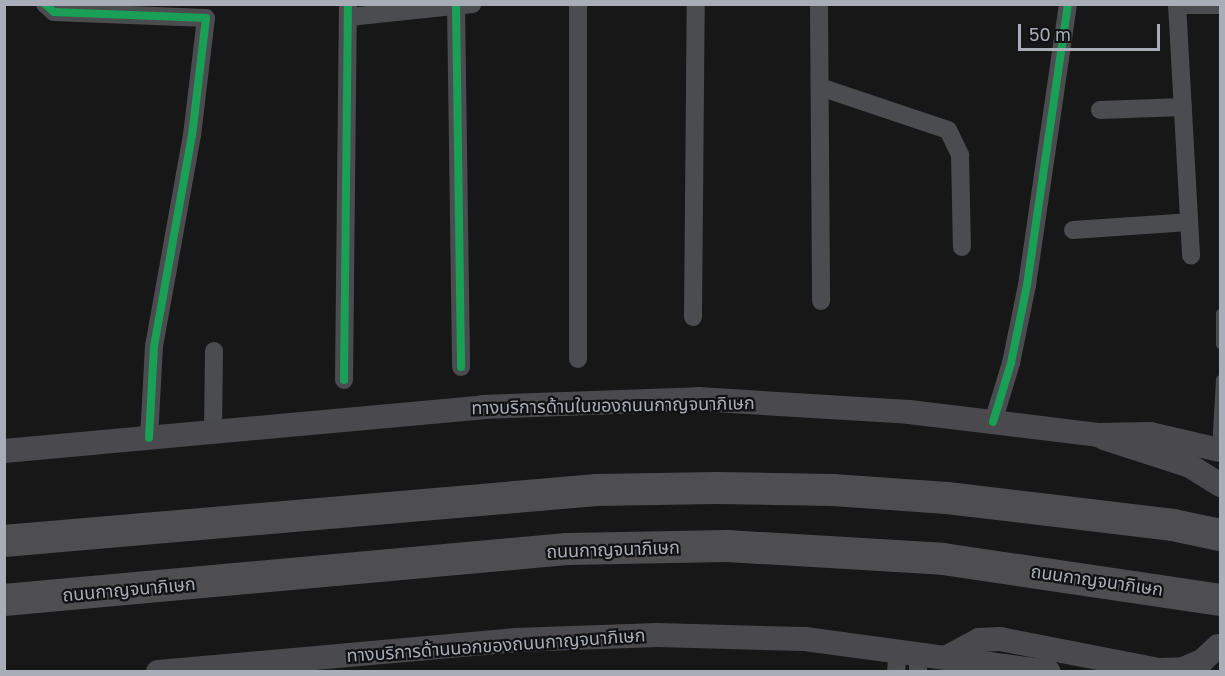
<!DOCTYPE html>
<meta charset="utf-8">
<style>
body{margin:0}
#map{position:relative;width:1225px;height:676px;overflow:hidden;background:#171717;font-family:"Golos Text","Noto Sans Thai",sans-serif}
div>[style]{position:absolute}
.lane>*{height:9px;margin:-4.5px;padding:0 4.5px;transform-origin:4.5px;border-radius:4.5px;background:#4b4c50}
.street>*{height:18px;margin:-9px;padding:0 9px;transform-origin:9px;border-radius:9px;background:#4b4c50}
.secondary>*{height:24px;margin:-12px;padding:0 12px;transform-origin:12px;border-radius:12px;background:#4a4a4e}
.highway>*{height:32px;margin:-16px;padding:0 16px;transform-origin:16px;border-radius:16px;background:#4e4e51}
.cycleway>*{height:8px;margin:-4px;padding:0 4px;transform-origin:4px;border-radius:4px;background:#1a9f57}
span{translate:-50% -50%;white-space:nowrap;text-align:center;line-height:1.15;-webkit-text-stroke:4.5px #111113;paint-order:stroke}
.street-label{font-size:18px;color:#a8adb8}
.frame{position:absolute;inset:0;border:6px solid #a8adb8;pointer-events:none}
.scale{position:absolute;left:1018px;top:24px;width:142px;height:27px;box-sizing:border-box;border:3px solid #a8adb8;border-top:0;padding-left:8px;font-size:18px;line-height:21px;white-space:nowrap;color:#a8adb8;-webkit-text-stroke:4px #111113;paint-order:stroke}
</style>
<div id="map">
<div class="lane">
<i style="left:1220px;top:313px;width:31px;rotate:90deg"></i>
<i style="left:1216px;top:449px;width:70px;rotate:-86.7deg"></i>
</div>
<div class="street">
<i style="left:45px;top:4px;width:12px;rotate:42deg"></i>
<i style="left:54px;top:12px;width:152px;rotate:2.3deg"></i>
<i style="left:206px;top:18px;width:118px;rotate:96.8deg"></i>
<i style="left:192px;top:135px;width:214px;rotate:100.2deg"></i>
<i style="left:154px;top:346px;width:92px;rotate:93.1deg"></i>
<i style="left:456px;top:4px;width:363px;rotate:89.2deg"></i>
<i style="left:578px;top:4px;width:355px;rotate:90deg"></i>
<i style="left:819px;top:4px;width:297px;rotate:89.6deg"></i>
<i style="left:1177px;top:4px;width:252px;rotate:86.8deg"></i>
<i style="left:1177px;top:5px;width:43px"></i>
<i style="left:349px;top:17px;width:124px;rotate:-6deg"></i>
<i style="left:820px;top:87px;width:135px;rotate:18.6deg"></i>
<i style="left:948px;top:130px;width:28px;rotate:64deg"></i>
<i style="left:960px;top:155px;width:92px;rotate:88.8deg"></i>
<i style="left:1100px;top:110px;width:83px;rotate:-2.1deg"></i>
<i style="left:1073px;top:230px;width:116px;rotate:-3.9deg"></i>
<i style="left:693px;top:317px;width:313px;rotate:-89.5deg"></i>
<i style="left:344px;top:380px;width:376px;rotate:-89.4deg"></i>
<i style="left:993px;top:422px;width:62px;rotate:-73deg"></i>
<i style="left:1011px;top:363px;width:80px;rotate:-78.4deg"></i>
<i style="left:1027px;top:285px;width:284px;rotate:-81.7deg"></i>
<i style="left:213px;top:432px;width:81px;rotate:-89.3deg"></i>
<i style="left:896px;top:672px;width:22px;rotate:-85deg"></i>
<i style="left:918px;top:672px;width:19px;rotate:-90deg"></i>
</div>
<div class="secondary">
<i style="left:1104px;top:438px;width:90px;rotate:18deg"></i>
<i style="left:1190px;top:466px;width:36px;rotate:32deg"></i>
<i style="left:4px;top:451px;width:481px;rotate:-5.2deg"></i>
<i style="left:483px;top:407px;width:215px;rotate:-2.1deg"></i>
<i style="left:698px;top:399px;width:211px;rotate:3.5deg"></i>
<i style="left:909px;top:412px;width:190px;rotate:6.9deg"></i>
<i style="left:1098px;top:435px;width:52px;rotate:-1.1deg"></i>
<i style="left:1150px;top:434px;width:72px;rotate:12.9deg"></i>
<i style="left:947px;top:657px;width:36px;rotate:-28deg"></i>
<i style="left:979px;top:640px;width:21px;rotate:-3deg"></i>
<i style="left:1000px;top:639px;width:162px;rotate:11deg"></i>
<i style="left:1159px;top:670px;width:24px;rotate:-2deg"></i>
<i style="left:1183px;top:669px;width:21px;rotate:-23deg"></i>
<i style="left:1202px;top:661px;width:22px;rotate:-43deg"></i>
<i style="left:158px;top:672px;width:358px;rotate:-5.1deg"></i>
<i style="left:515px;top:640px;width:143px;rotate:-2deg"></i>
<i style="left:658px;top:635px;width:147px;rotate:1.6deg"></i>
<i style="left:805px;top:639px;width:246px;rotate:7.7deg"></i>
</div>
<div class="highway">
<i style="left:4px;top:541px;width:595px;rotate:-4.92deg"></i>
<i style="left:597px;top:490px;width:119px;rotate:-1deg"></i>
<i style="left:716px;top:488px;width:117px;rotate:1deg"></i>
<i style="left:833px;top:490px;width:114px;rotate:4deg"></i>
<i style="left:947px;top:498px;width:228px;rotate:6.8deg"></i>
<i style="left:1173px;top:525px;width:48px;rotate:12deg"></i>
<i style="left:4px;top:600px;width:565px;rotate:-5.18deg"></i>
<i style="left:567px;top:549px;width:160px;rotate:-1.1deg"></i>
<i style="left:727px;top:546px;width:216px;rotate:3.4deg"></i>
<i style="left:943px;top:559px;width:280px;rotate:8.4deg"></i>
</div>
<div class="cycleway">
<i style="left:45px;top:4px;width:12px;rotate:42deg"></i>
<i style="left:54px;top:12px;width:152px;rotate:2.3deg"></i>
<i style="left:206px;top:18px;width:118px;rotate:96.8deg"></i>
<i style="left:192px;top:135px;width:214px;rotate:100.2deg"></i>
<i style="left:154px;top:346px;width:92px;rotate:93.1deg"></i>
<i style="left:456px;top:4px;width:363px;rotate:89.2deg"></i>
<i style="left:344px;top:380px;width:376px;rotate:-89.4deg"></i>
<i style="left:993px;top:422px;width:62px;rotate:-73deg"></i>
<i style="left:1011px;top:363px;width:80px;rotate:-78.4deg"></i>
<i style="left:1027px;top:285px;width:284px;rotate:-81.7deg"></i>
</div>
<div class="street-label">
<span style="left:613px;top:405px;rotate:-1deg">ทางบริการด้านในของถนนกาญจนาภิเษก</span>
<span style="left:613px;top:549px;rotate:-2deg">ถนนกาญจนาภิเษก</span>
<span style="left:1097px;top:580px;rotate:8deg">ถนนกาญจนาภิเษก</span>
<span style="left:129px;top:589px;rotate:-5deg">ถนนกาญจนาภิเษก</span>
<span style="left:496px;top:645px;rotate:-4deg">ทางบริการด้านนอกของถนนกาญจนาภิเษก</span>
</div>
<div class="frame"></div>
<div class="scale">50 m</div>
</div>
